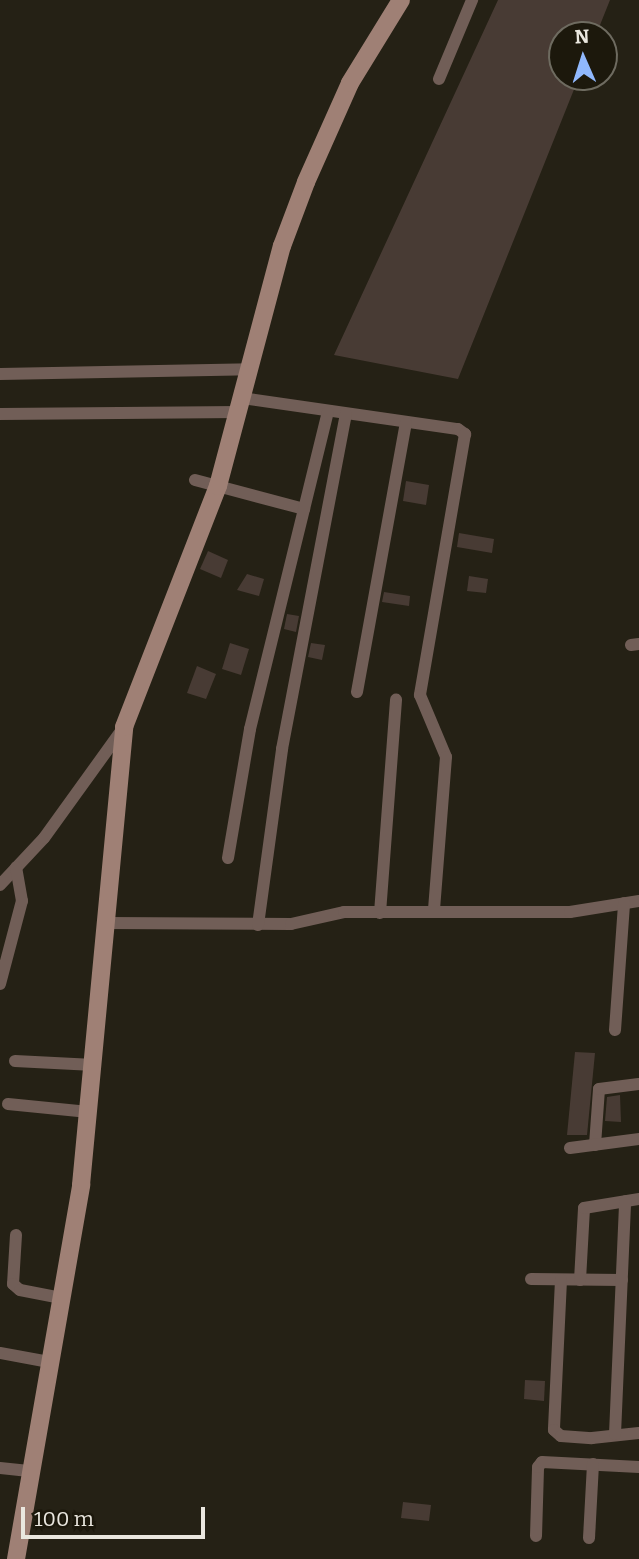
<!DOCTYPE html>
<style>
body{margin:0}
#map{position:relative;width:639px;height:1559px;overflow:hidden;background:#252115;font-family:Bitter,serif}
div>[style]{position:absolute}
.building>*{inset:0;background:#483b34}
.street>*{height:12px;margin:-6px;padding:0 6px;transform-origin:6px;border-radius:6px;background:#715e57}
.secondary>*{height:18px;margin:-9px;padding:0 9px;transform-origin:9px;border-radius:9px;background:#9f8075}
span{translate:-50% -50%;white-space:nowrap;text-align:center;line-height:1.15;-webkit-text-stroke:5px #1c180c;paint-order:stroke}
.north{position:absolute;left:548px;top:21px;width:70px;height:70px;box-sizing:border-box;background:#1c180c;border:2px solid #6e6b60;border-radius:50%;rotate:357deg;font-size:19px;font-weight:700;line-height:28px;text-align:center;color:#eae7df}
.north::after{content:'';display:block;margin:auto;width:24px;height:32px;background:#90b8fd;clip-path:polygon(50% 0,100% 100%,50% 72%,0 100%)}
.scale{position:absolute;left:21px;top:1507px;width:184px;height:32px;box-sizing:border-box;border:4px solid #eae7df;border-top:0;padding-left:9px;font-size:21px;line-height:24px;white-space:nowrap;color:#eae7df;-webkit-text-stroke:5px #1c180c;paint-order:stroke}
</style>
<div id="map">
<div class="building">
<i style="clip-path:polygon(498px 0,610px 0,596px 35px,562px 35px,562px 77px,579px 77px,458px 379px,334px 355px)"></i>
<i style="clip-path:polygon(406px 481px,429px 485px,426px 505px,403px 501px)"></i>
<i style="clip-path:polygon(459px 533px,494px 539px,492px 553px,457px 547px)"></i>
<i style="clip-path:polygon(208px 551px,228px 560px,221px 578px,200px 569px)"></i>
<i style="clip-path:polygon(247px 574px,264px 579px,259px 596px,237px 590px)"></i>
<i style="clip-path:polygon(469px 576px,488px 579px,486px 593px,467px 591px)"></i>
<i style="clip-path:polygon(384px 592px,410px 596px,409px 606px,382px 602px)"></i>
<i style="clip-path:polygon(287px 614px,299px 616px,296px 632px,284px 629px)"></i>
<i style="clip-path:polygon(230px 643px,249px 649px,241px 675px,222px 669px)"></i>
<i style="clip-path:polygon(311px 643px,325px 645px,322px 660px,308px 657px)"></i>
<i style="clip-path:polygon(197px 666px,216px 674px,206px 699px,187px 693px)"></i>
<i style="clip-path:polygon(575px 1052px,595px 1053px,587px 1135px,567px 1135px)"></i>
<i style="clip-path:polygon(620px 1095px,621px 1122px,605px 1121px,607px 1097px)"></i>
<i style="clip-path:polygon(525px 1380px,545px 1381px,544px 1401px,524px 1399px)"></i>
<i style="clip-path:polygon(403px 1502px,431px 1505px,429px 1521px,401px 1518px)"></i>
</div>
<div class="street">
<i style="left:439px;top:79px;width:86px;rotate:-67.3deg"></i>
<i style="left:0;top:374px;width:250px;rotate:-1.1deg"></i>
<i style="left:242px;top:398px;width:218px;rotate:8.2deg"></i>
<i style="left:458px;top:429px;width:9px;rotate:36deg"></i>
<i style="left:465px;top:434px;width:265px;rotate:99.8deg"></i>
<i style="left:420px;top:695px;width:67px;rotate:67.2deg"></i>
<i style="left:446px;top:757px;width:154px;rotate:94.5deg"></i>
<i style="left:0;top:414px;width:239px;rotate:-0.5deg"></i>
<i style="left:195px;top:480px;width:113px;rotate:14.9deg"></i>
<i style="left:631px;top:645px;width:8px;rotate:-7deg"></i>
<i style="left:357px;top:692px;width:273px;rotate:-79.7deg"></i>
<i style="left:228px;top:858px;width:131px;rotate:-80.3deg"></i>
<i style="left:250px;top:729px;width:326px;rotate:-76.2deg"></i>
<i style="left:0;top:885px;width:64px;rotate:-46.9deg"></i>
<i style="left:44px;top:838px;width:137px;rotate:-54.2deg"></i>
<i style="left:380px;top:913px;width:214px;rotate:-85.7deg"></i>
<i style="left:106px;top:923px;width:185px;rotate:0.3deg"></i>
<i style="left:291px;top:924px;width:54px;rotate:-12.8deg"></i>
<i style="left:344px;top:912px;width:226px"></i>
<i style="left:570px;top:912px;width:70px;rotate:-9.1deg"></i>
<i style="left:258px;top:925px;width:178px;rotate:-82.2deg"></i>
<i style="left:282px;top:749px;width:341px;rotate:-79.2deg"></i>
<i style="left:0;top:984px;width:86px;rotate:-75.2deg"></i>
<i style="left:22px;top:901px;width:34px;rotate:-100deg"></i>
<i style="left:615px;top:1030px;width:127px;rotate:-85.9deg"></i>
<i style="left:15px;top:1061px;width:79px;rotate:2.9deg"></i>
<i style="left:8px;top:1104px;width:81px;rotate:5.6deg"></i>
<i style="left:595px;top:1145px;width:56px;rotate:-85.9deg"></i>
<i style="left:599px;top:1089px;width:40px;rotate:-7.1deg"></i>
<i style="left:570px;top:1148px;width:70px;rotate:-7.4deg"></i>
<i style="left:16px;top:1235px;width:49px;rotate:93.5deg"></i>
<i style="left:13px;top:1284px;width:9px;rotate:41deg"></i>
<i style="left:20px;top:1290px;width:42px;rotate:11deg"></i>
<i style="left:531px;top:1279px;width:91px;rotate:0.6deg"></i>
<i style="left:561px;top:1280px;width:150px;rotate:92.7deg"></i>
<i style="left:554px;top:1430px;width:9px;rotate:41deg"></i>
<i style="left:561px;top:1436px;width:31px;rotate:4deg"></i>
<i style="left:592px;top:1438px;width:47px;rotate:-6.1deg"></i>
<i style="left:580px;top:1280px;width:72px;rotate:-86.8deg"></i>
<i style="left:584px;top:1208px;width:56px;rotate:-9.3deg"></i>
<i style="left:0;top:1353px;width:50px;rotate:10.4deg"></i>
<i style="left:615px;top:1434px;width:233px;rotate:-87.5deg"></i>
<i style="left:0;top:1468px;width:29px;rotate:6deg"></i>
<i style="left:536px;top:1536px;width:69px;rotate:-88.3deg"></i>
<i style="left:538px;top:1467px;width:6px;rotate:-51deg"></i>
<i style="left:542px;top:1462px;width:97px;rotate:3deg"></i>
<i style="left:589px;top:1538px;width:74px;rotate:-86.9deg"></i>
</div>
<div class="secondary">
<i style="left:16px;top:1559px;width:380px;rotate:-80.1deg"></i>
<i style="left:81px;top:1185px;width:460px;rotate:-84.6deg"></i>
<i style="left:124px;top:727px;width:259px;rotate:-68.7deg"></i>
<i style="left:218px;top:486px;width:248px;rotate:-75.1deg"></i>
<i style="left:282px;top:246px;width:68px;rotate:-69.4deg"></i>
<i style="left:306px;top:182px;width:108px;rotate:-66deg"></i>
<i style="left:350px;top:83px;width:97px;rotate:-58.4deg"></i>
</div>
<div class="north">N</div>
<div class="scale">100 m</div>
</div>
